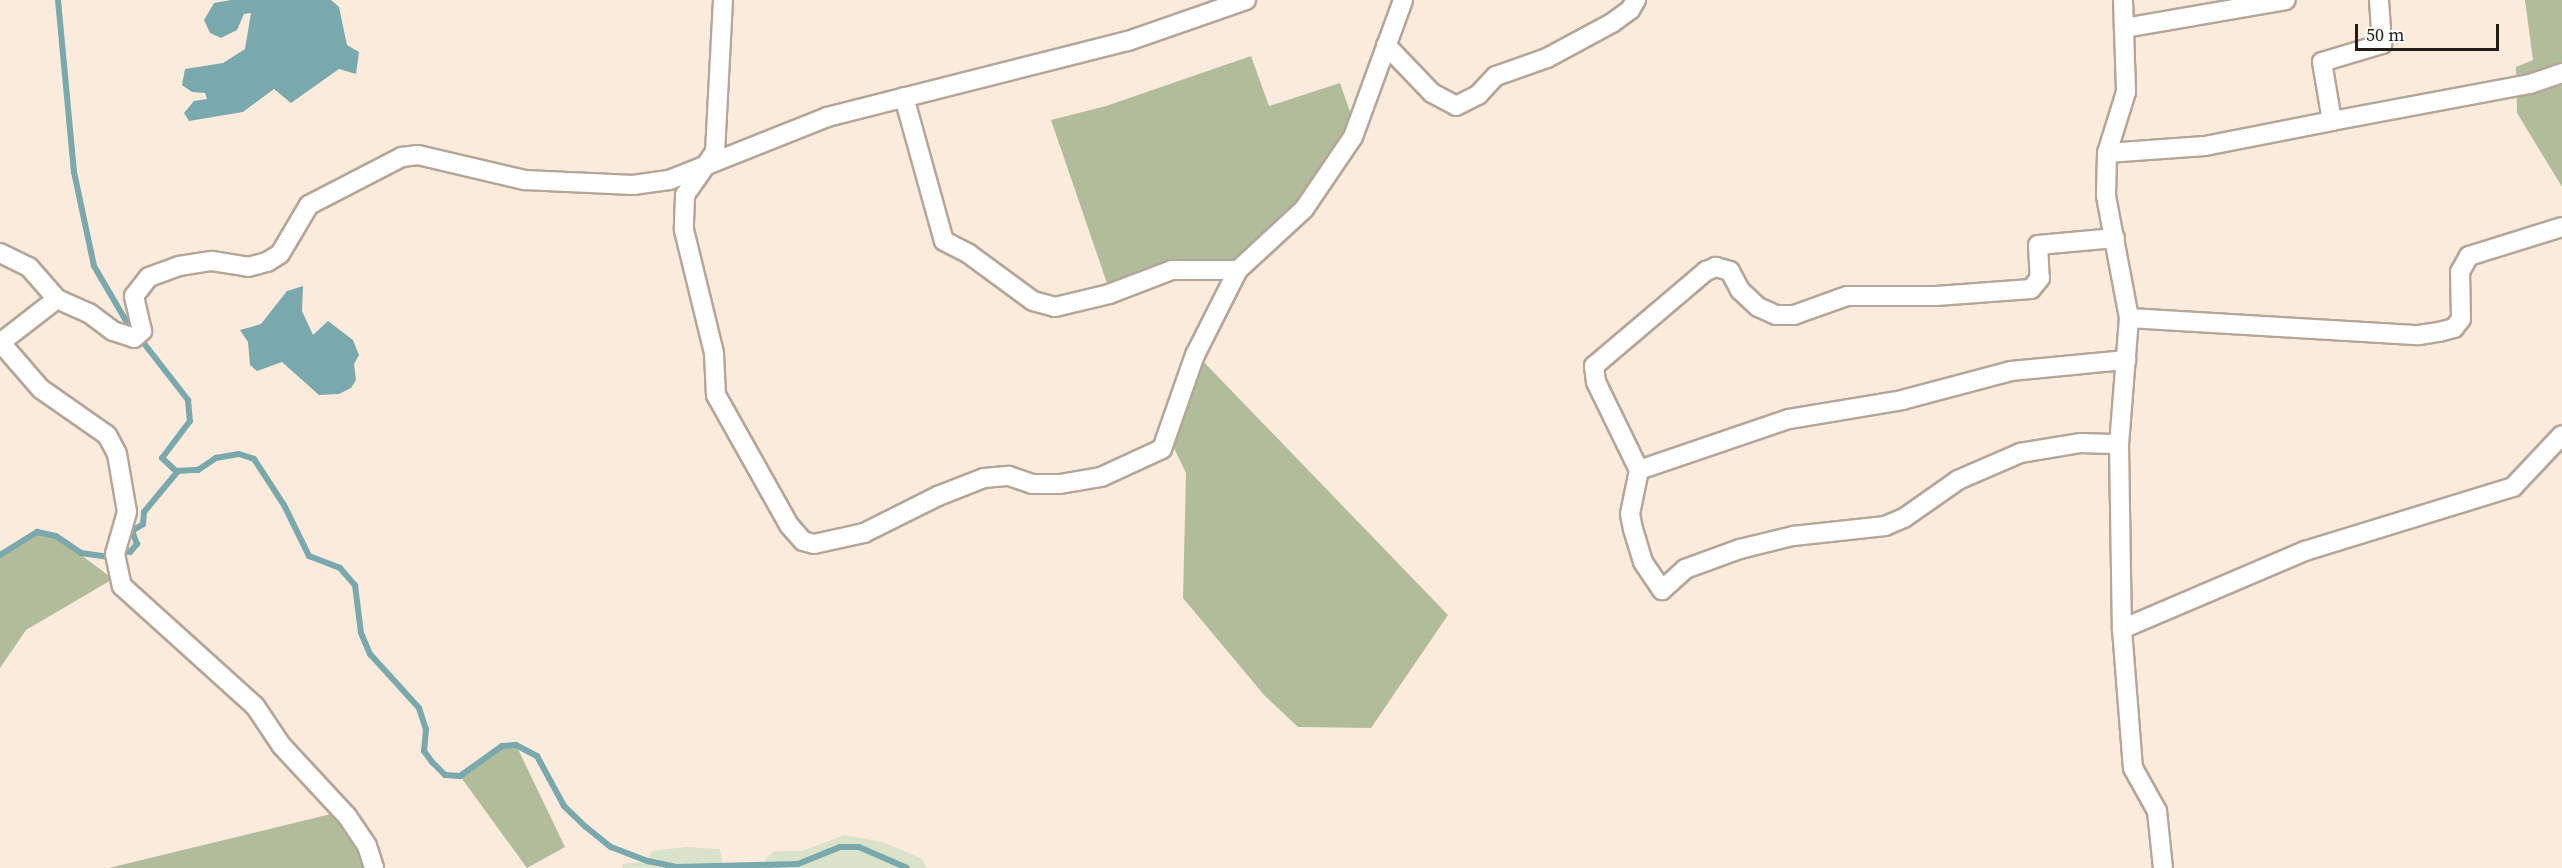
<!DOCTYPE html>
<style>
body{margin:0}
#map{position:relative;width:2562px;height:868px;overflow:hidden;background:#fbebdd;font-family:"Source Serif 4",serif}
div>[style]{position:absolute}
.green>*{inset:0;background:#dae3ca}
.forest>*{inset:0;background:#b1bd9a}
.water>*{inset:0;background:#79a8ad}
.stream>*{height:6px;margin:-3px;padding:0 3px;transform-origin:3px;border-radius:3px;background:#79a8ad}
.roads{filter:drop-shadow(2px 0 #b4a698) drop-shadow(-2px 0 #b4a698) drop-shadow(0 2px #b4a698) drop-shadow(0 -2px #b4a698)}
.minor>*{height:18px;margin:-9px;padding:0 9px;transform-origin:9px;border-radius:9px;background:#fff}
span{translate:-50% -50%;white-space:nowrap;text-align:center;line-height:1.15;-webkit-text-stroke:4.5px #fefbf8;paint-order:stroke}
.scale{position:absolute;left:2355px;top:24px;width:144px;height:27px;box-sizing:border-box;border:3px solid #211c17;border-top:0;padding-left:8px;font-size:18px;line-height:21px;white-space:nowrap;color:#211c17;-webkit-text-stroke:4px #fefbf8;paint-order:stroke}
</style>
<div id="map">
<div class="green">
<i style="clip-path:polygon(845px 835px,882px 842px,921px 858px,927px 868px,757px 868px,774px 851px,802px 851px)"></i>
<i style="clip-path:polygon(686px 847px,720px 849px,723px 866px,623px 868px,622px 864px,648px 861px,651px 851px)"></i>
</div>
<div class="forest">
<i style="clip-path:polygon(2525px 0,2562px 0,2562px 187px,2517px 113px,2516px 67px,2533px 60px)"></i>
<i style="clip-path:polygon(1251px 56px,1269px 106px,1340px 83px,1356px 129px,1305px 206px,1247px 263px,1110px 292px,1051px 120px,1106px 106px)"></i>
<i style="clip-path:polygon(1198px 356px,1448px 615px,1371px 728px,1298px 727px,1264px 695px,1183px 598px,1186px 473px,1171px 442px)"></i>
<i style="clip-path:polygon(37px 532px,56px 536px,113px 579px,26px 630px,0 668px,0 555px)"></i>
<i style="clip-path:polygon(516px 745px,565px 847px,527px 868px,460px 776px,502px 746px)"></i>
<i style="clip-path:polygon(335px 813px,358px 832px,368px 868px,109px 868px)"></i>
</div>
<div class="water">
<i style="clip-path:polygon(231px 0,331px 0,339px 7px,347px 45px,359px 52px,356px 74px,339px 69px,291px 103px,274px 89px,243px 112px,189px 121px,184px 113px,194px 101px,207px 99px,205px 93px,192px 92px,182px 85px,185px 69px,223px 63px,245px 49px,251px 13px,244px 14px,237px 30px,221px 38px,210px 33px,204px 20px,214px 3px)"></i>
<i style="clip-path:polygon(303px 286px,302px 311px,313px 335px,328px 321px,353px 340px,359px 355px,354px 364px,356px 380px,351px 388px,339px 394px,319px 395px,282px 362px,257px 371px,250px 365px,248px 342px,240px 330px,261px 324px,287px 291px)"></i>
</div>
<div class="stream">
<i style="left:58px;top:0;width:173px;rotate:84.7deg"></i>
<i style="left:74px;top:172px;width:96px;rotate:78deg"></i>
<i style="left:94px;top:266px;width:61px;rotate:59.7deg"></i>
<i style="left:125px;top:319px;width:103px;rotate:52.1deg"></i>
<i style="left:188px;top:400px;width:21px;rotate:85deg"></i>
<i style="left:190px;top:421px;width:46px;rotate:127.1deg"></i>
<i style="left:162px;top:458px;width:19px;rotate:43deg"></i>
<i style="left:176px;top:471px;width:22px;rotate:-3deg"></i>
<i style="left:198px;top:470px;width:22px;rotate:-34deg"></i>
<i style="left:216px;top:458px;width:23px;rotate:-10deg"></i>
<i style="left:239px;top:454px;width:16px;rotate:18deg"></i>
<i style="left:254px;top:459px;width:55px;rotate:56.9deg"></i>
<i style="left:284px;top:505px;width:57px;rotate:63.9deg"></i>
<i style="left:309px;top:556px;width:33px;rotate:21deg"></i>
<i style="left:340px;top:568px;width:23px;rotate:49deg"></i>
<i style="left:355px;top:585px;width:48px;rotate:82.9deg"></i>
<i style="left:361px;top:633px;width:23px;rotate:67deg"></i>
<i style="left:370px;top:654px;width:73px;rotate:47.8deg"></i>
<i style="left:419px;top:708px;width:22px;rotate:72deg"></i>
<i style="left:426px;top:729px;width:22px;rotate:95deg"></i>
<i style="left:424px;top:751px;width:14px;rotate:54deg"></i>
<i style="left:432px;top:762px;width:18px;rotate:45deg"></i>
<i style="left:445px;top:775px;width:15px;rotate:4deg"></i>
<i style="left:460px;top:776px;width:52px;rotate:-35.5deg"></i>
<i style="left:502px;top:746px;width:14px;rotate:-4deg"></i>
<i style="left:516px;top:745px;width:24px;rotate:28deg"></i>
<i style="left:537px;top:756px;width:57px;rotate:61.6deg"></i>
<i style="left:564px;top:806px;width:30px;rotate:44deg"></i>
<i style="left:586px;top:827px;width:32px;rotate:39deg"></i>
<i style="left:611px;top:847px;width:40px;rotate:21deg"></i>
<i style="left:648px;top:861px;width:30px;rotate:12deg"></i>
<i style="left:677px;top:867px;width:121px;rotate:-1.4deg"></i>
<i style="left:798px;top:864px;width:45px;rotate:-22deg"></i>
<i style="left:840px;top:847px;width:19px"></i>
<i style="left:859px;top:847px;width:52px;rotate:23.6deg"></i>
<i style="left:0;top:555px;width:44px;rotate:-31.9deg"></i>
<i style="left:37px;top:532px;width:19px;rotate:12deg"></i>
<i style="left:56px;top:536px;width:30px;rotate:34deg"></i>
<i style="left:81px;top:553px;width:30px;rotate:8deg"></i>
<i style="left:111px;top:557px;width:9px;rotate:-41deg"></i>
<i style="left:118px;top:551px;width:12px;rotate:5deg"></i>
<i style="left:130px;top:552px;width:11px;rotate:-49deg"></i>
<i style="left:137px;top:544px;width:14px;rotate:-111deg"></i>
<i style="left:132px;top:531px;width:13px;rotate:-32deg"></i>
<i style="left:143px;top:524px;width:12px;rotate:-85deg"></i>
<i style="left:144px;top:512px;width:53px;rotate:-50.3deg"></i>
</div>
<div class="roads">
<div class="minor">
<i style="left:723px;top:0;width:152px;rotate:93deg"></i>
<i style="left:715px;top:152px;width:52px;rotate:124.9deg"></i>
<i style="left:685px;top:195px;width:35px;rotate:92deg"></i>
<i style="left:684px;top:230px;width:127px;rotate:76.3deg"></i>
<i style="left:714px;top:353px;width:42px;rotate:87.3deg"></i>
<i style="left:716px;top:395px;width:149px;rotate:60.7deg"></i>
<i style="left:789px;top:525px;width:21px;rotate:49deg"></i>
<i style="left:803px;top:541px;width:11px;rotate:15deg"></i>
<i style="left:814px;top:544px;width:51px;rotate:-12.4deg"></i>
<i style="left:864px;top:533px;width:83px;rotate:-26.6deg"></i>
<i style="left:938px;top:496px;width:49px;rotate:-21.4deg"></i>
<i style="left:984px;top:478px;width:25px;rotate:-5deg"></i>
<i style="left:1009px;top:476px;width:24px;rotate:19deg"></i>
<i style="left:1032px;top:484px;width:28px"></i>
<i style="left:1060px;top:484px;width:42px;rotate:-9.7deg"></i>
<i style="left:1101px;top:477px;width:67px;rotate:-24.7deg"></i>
<i style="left:1162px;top:449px;width:100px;rotate:-70.7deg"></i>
<i style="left:1195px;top:355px;width:95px;rotate:-63.2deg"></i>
<i style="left:1238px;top:270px;width:90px;rotate:-42.7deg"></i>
<i style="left:1304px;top:209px;width:87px;rotate:-55.8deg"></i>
<i style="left:1353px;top:137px;width:146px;rotate:-69.9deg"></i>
<i style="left:2123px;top:0;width:92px;rotate:88.1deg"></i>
<i style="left:2126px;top:92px;width:64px;rotate:107.3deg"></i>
<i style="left:2107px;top:153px;width:43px;rotate:91.3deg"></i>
<i style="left:2106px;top:196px;width:124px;rotate:79.3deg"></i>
<i style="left:2129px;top:318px;width:126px;rotate:94.5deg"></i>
<i style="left:2119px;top:444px;width:185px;rotate:89.1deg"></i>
<i style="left:2122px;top:629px;width:139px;rotate:85.5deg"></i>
<i style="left:2133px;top:768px;width:49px;rotate:60.8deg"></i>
<i style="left:2157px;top:811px;width:57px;rotate:84deg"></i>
<i style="left:2124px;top:28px;width:164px;rotate:-9.8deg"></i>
<i style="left:1386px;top:45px;width:66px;rotate:46.2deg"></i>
<i style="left:1432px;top:93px;width:27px;rotate:28deg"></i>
<i style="left:1456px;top:106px;width:25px;rotate:-27deg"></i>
<i style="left:1478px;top:95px;width:26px;rotate:-47deg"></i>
<i style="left:1496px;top:76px;width:54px;rotate:-19.4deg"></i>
<i style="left:1547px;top:58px;width:74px;rotate:-28.3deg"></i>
<i style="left:1612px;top:23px;width:22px;rotate:-36deg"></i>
<i style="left:1630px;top:10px;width:12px;rotate:-59deg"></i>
<i style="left:904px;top:97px;width:149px;rotate:74.5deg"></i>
<i style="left:944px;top:241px;width:28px;rotate:27deg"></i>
<i style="left:969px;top:254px;width:79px;rotate:36.3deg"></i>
<i style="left:1033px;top:301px;width:23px;rotate:15deg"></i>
<i style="left:1055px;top:307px;width:56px;rotate:-13.5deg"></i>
<i style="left:1109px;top:294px;width:67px;rotate:-20.9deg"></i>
<i style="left:1172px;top:270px;width:66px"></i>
<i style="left:2332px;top:121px;width:201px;rotate:-10.6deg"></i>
<i style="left:2530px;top:84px;width:34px;rotate:-19deg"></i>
<i style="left:2107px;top:153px;width:98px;rotate:-4.1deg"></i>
<i style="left:2205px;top:146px;width:129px;rotate:-11.1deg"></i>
<i style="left:2332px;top:121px;width:60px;rotate:-99.6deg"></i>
<i style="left:2322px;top:62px;width:63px;rotate:-16.7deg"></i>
<i style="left:2382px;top:44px;width:44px;rotate:-93.9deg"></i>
<i style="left:2115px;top:238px;width:77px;rotate:174.8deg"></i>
<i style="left:2038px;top:245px;width:33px;rotate:87deg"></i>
<i style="left:2040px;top:278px;width:14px;rotate:129deg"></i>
<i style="left:2031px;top:289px;width:95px;rotate:175.8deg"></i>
<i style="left:1936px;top:296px;width:89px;rotate:180deg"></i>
<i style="left:1847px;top:296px;width:56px;rotate:160.3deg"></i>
<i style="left:1794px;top:315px;width:18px;rotate:180deg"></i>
<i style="left:1776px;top:315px;width:20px;rotate:-156deg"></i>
<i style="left:1758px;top:307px;width:25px;rotate:-137deg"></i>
<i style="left:1740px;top:290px;width:21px;rotate:-118deg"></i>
<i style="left:1730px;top:271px;width:15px;rotate:-164deg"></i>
<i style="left:1716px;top:267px;width:11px;rotate:158deg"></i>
<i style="left:1706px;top:271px;width:147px;rotate:139.7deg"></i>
<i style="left:1594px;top:366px;width:16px;rotate:83deg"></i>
<i style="left:1596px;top:382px;width:98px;rotate:64deg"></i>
<i style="left:1639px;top:470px;width:45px;rotate:101.6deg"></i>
<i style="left:1630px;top:514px;width:15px;rotate:79deg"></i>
<i style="left:1633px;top:529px;width:34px;rotate:73deg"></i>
<i style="left:1643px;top:562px;width:34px;rotate:56deg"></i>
<i style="left:1662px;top:590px;width:31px;rotate:-42deg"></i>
<i style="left:1685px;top:569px;width:59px;rotate:-20deg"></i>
<i style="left:1740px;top:549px;width:55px;rotate:-13.8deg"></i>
<i style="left:1793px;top:536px;width:93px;rotate:-6.2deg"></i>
<i style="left:1885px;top:526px;width:21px;rotate:-23deg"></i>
<i style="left:1904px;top:518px;width:66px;rotate:-35.1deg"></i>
<i style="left:1958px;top:480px;width:68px;rotate:-23.5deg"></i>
<i style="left:2020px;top:453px;width:62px;rotate:-9.3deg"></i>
<i style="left:2081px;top:443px;width:38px;rotate:2deg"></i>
<i style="left:0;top:253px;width:32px;rotate:26deg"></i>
<i style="left:29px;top:267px;width:43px;rotate:48.8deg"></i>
<i style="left:57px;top:299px;width:35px;rotate:24deg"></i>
<i style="left:89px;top:313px;width:30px;rotate:37deg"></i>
<i style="left:113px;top:331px;width:22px;rotate:18deg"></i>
<i style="left:134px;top:338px;width:11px;rotate:-41deg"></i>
<i style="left:142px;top:331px;width:36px;rotate:-103deg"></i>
<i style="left:134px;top:296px;width:24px;rotate:-52deg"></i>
<i style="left:149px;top:277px;width:32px;rotate:-20deg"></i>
<i style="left:179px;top:266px;width:33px;rotate:-9deg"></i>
<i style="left:212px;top:261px;width:36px;rotate:9deg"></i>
<i style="left:248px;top:267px;width:20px;rotate:-15deg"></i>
<i style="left:267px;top:262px;width:15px;rotate:-32deg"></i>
<i style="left:280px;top:254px;width:57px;rotate:-59.4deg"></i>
<i style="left:309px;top:205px;width:105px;rotate:-27.3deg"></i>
<i style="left:402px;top:157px;width:16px;rotate:-7deg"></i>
<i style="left:418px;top:155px;width:110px;rotate:13.2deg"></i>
<i style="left:525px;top:180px;width:108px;rotate:2.7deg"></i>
<i style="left:633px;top:185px;width:36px;rotate:-8deg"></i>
<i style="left:669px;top:180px;width:170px;rotate:-21.7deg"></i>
<i style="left:827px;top:117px;width:310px;rotate:-14.2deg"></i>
<i style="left:1128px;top:41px;width:125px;rotate:-19.2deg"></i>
<i style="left:2129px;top:318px;width:290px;rotate:3.4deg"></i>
<i style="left:2419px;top:335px;width:20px;rotate:-9deg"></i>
<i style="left:2439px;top:332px;width:16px;rotate:-15deg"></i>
<i style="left:2454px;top:328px;width:11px;rotate:-52deg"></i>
<i style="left:2461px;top:319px;width:47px;rotate:-91.2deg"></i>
<i style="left:2460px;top:272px;width:18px;rotate:-61deg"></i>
<i style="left:2469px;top:256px;width:97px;rotate:-17.3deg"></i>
<i style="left:0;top:343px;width:72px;rotate:-37.7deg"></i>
<i style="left:1px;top:343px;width:61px;rotate:49deg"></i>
<i style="left:41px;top:389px;width:80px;rotate:34.9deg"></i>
<i style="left:107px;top:435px;width:21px;rotate:62deg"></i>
<i style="left:117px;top:454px;width:59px;rotate:80.2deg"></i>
<i style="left:127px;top:512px;width:44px;rotate:105.9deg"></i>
<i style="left:115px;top:554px;width:33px;rotate:78deg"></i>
<i style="left:122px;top:586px;width:179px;rotate:42.1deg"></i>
<i style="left:255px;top:706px;width:47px;rotate:56.3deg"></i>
<i style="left:281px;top:745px;width:97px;rotate:47.1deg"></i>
<i style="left:347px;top:816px;width:36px;rotate:56deg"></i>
<i style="left:367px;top:846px;width:23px;rotate:72deg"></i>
<i style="left:1639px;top:470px;width:158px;rotate:-18.8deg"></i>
<i style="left:1789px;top:419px;width:115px;rotate:-9.5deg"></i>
<i style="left:1902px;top:400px;width:113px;rotate:-14.9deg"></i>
<i style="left:2011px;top:371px;width:116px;rotate:-5.5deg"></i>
<i style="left:2122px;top:629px;width:199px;rotate:-23.1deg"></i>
<i style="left:2305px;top:551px;width:218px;rotate:-17.1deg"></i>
<i style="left:2513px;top:487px;width:71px;rotate:-46.7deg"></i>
</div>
</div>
<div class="scale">50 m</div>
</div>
